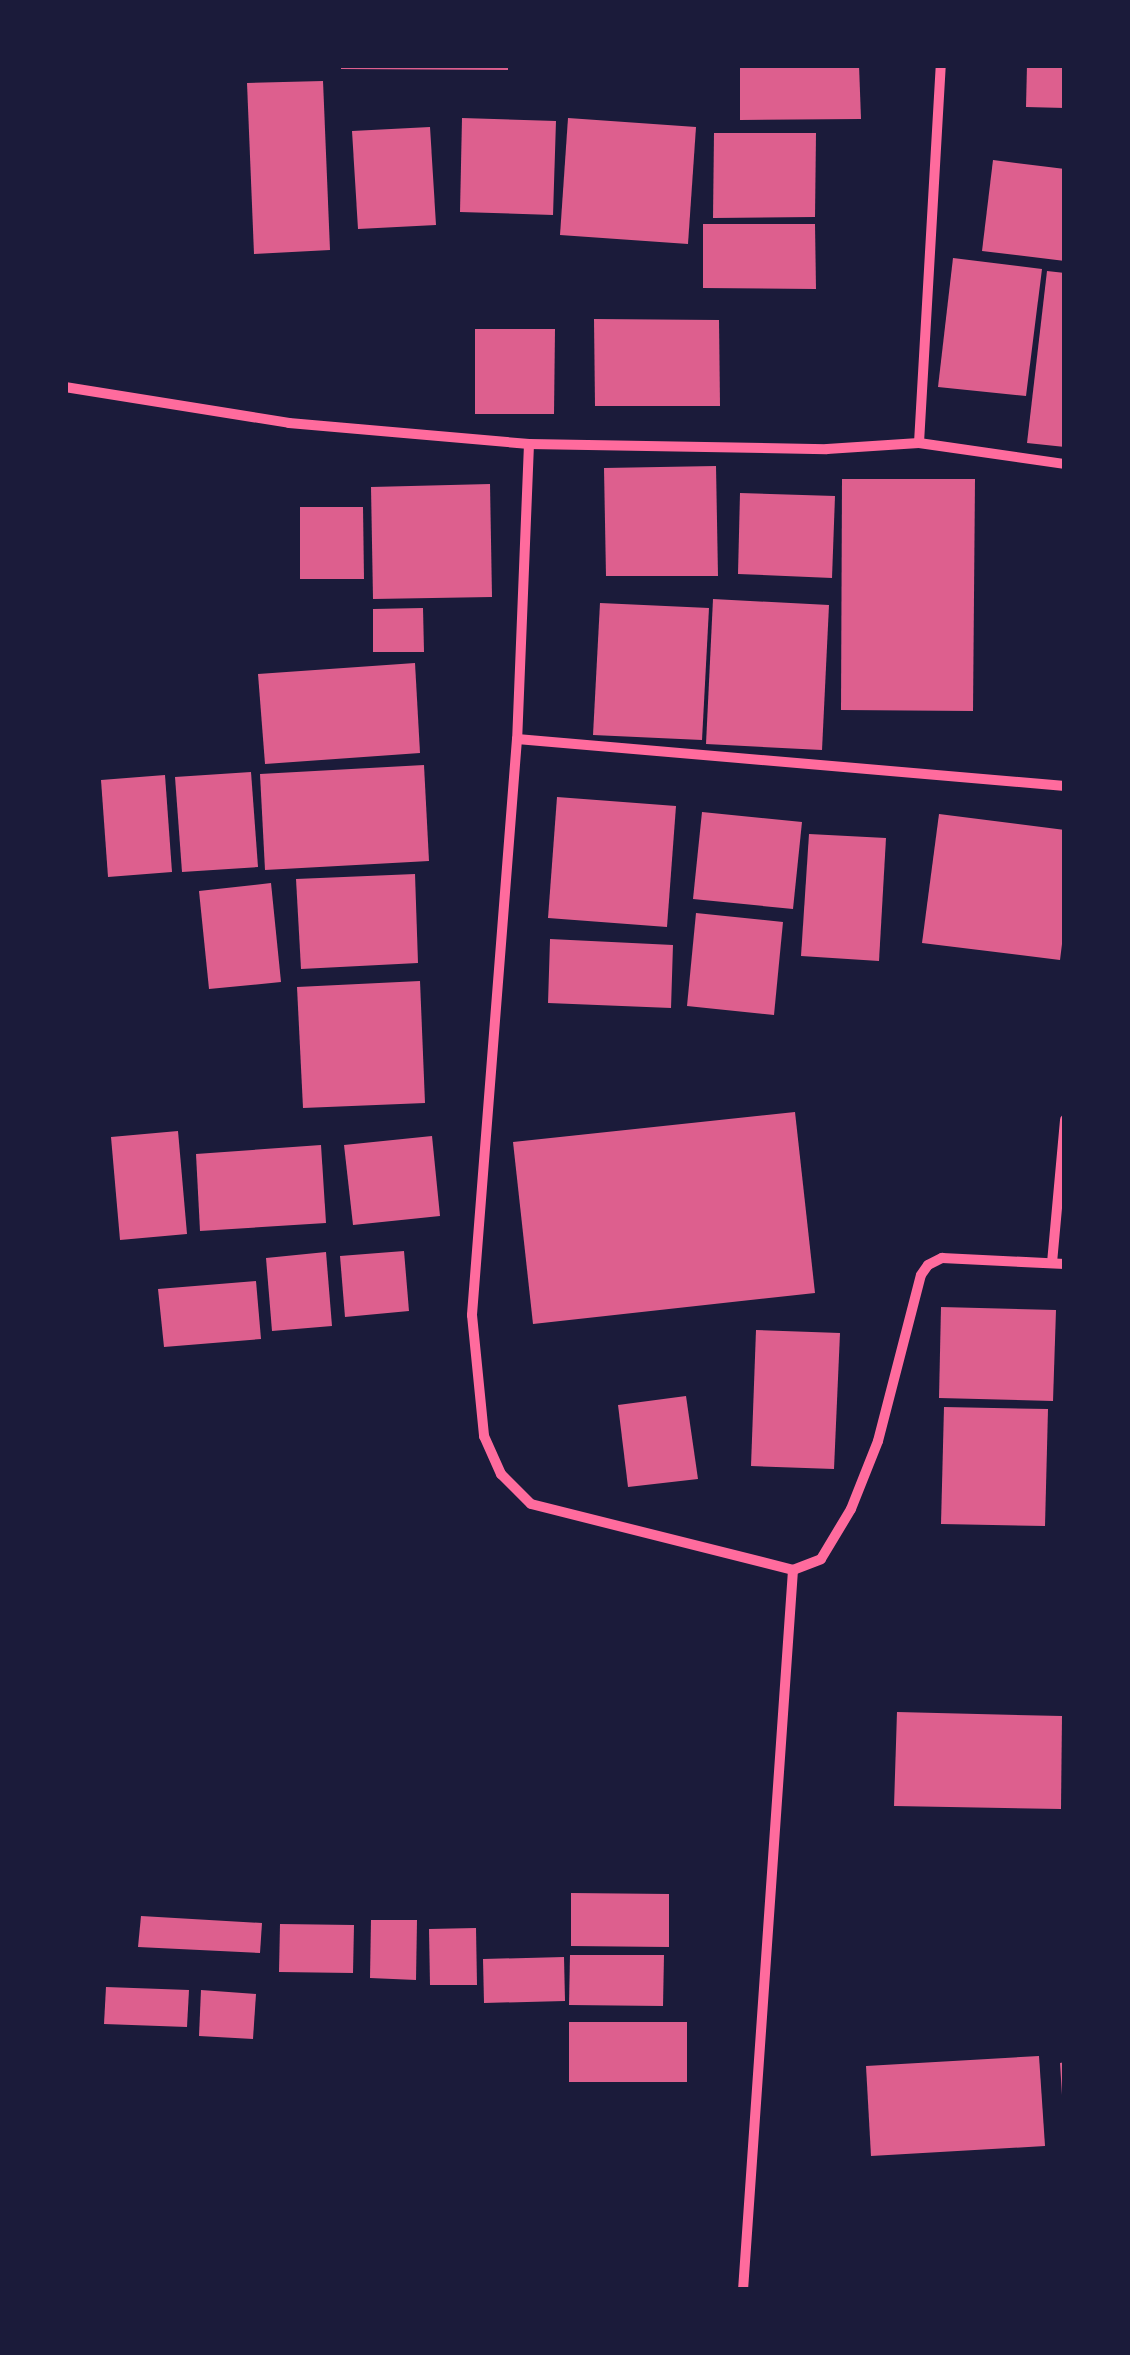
<!DOCTYPE html>
<style>
body{margin:0}
#map{position:relative;width:1130px;height:2355px;overflow:hidden;background:#1b1b3a;font-family:Bitter,serif}
div>[style]{position:absolute}
.building>*{inset:0;background:#dd5f8e}
.minor>*{height:10px;margin:-5px;padding:0 5px;transform-origin:5px;border-radius:5px;background:#ff6b9d}
span{translate:-50% -50%;white-space:nowrap;text-align:center;line-height:1.15;-webkit-text-stroke:10px #1b1b3a;paint-order:stroke}
.frame{position:absolute;inset:0;border:68px solid #1b1b3a;pointer-events:none}
</style>
<div id="map">
<div class="building">
<i style="clip-path:polygon(341px 65px,508px 65px,508px 70px,341px 69px)"></i>
<i style="clip-path:polygon(740px 65px,859px 65px,861px 119px,740px 120px)"></i>
<i style="clip-path:polygon(1027px 65px,1065px 65px,1065px 108px,1026px 107px)"></i>
<i style="clip-path:polygon(323px 81px,330px 250px,254px 254px,247px 83px)"></i>
<i style="clip-path:polygon(462px 118px,556px 121px,553px 215px,460px 212px)"></i>
<i style="clip-path:polygon(568px 118px,696px 127px,688px 244px,560px 235px)"></i>
<i style="clip-path:polygon(430px 127px,436px 225px,358px 229px,352px 131px)"></i>
<i style="clip-path:polygon(714px 133px,816px 133px,815px 217px,713px 218px)"></i>
<i style="clip-path:polygon(993px 160px,1065px 169px,1065px 261px,982px 251px)"></i>
<i style="clip-path:polygon(703px 224px,815px 224px,816px 289px,703px 288px)"></i>
<i style="clip-path:polygon(953px 258px,1042px 269px,1026px 396px,938px 387px)"></i>
<i style="clip-path:polygon(1047px 271px,1065px 273px,1065px 447px,1027px 443px)"></i>
<i style="clip-path:polygon(594px 319px,719px 320px,720px 406px,595px 406px)"></i>
<i style="clip-path:polygon(475px 329px,555px 329px,554px 414px,475px 414px)"></i>
<i style="clip-path:polygon(716px 466px,718px 576px,606px 576px,604px 468px)"></i>
<i style="clip-path:polygon(842px 479px,975px 479px,973px 711px,841px 710px)"></i>
<i style="clip-path:polygon(490px 484px,492px 597px,373px 599px,371px 487px)"></i>
<i style="clip-path:polygon(740px 493px,835px 496px,832px 578px,738px 574px)"></i>
<i style="clip-path:polygon(300px 507px,363px 507px,364px 579px,300px 579px)"></i>
<i style="clip-path:polygon(713px 599px,829px 605px,822px 750px,706px 744px)"></i>
<i style="clip-path:polygon(600px 603px,709px 608px,702px 740px,593px 735px)"></i>
<i style="clip-path:polygon(423px 608px,424px 652px,373px 652px,373px 609px)"></i>
<i style="clip-path:polygon(415px 663px,420px 753px,265px 764px,258px 674px)"></i>
<i style="clip-path:polygon(424px 765px,429px 861px,265px 870px,260px 774px)"></i>
<i style="clip-path:polygon(251px 772px,258px 867px,182px 872px,175px 777px)"></i>
<i style="clip-path:polygon(165px 775px,172px 872px,108px 877px,101px 780px)"></i>
<i style="clip-path:polygon(557px 797px,676px 806px,667px 927px,548px 918px)"></i>
<i style="clip-path:polygon(702px 812px,802px 822px,793px 909px,693px 899px)"></i>
<i style="clip-path:polygon(939px 814px,1065px 830px,1065px 920px,1060px 960px,922px 943px)"></i>
<i style="clip-path:polygon(809px 834px,886px 838px,879px 961px,801px 956px)"></i>
<i style="clip-path:polygon(415px 874px,418px 963px,301px 969px,296px 879px)"></i>
<i style="clip-path:polygon(271px 883px,281px 982px,209px 989px,199px 891px)"></i>
<i style="clip-path:polygon(696px 913px,783px 922px,774px 1015px,687px 1006px)"></i>
<i style="clip-path:polygon(550px 939px,673px 945px,671px 1008px,548px 1003px)"></i>
<i style="clip-path:polygon(420px 981px,425px 1103px,303px 1108px,297px 987px)"></i>
<i style="clip-path:polygon(795px 1112px,815px 1293px,533px 1324px,513px 1142px)"></i>
<i style="clip-path:polygon(178px 1131px,187px 1234px,120px 1240px,111px 1137px)"></i>
<i style="clip-path:polygon(432px 1136px,440px 1216px,353px 1225px,344px 1145px)"></i>
<i style="clip-path:polygon(321px 1145px,326px 1223px,200px 1231px,196px 1154px)"></i>
<i style="clip-path:polygon(404px 1251px,409px 1311px,345px 1317px,340px 1256px)"></i>
<i style="clip-path:polygon(326px 1252px,332px 1326px,272px 1331px,266px 1258px)"></i>
<i style="clip-path:polygon(256px 1281px,261px 1339px,164px 1347px,158px 1289px)"></i>
<i style="clip-path:polygon(941px 1307px,1056px 1310px,1053px 1401px,939px 1398px)"></i>
<i style="clip-path:polygon(756px 1330px,840px 1333px,834px 1469px,751px 1466px)"></i>
<i style="clip-path:polygon(686px 1396px,698px 1479px,628px 1487px,618px 1405px)"></i>
<i style="clip-path:polygon(944px 1407px,1048px 1409px,1045px 1526px,941px 1524px)"></i>
<i style="clip-path:polygon(897px 1712px,1062px 1716px,1061px 1809px,894px 1806px)"></i>
<i style="clip-path:polygon(571px 1893px,669px 1894px,669px 1947px,571px 1946px)"></i>
<i style="clip-path:polygon(141px 1916px,262px 1923px,260px 1953px,138px 1947px)"></i>
<i style="clip-path:polygon(371px 1920px,417px 1920px,416px 1980px,370px 1978px)"></i>
<i style="clip-path:polygon(280px 1924px,354px 1925px,353px 1973px,279px 1972px)"></i>
<i style="clip-path:polygon(476px 1928px,477px 1985px,430px 1985px,429px 1929px)"></i>
<i style="clip-path:polygon(570px 1955px,664px 1955px,663px 2006px,569px 2005px)"></i>
<i style="clip-path:polygon(564px 1957px,565px 2001px,484px 2003px,483px 1959px)"></i>
<i style="clip-path:polygon(106px 1987px,189px 1990px,187px 2027px,104px 2024px)"></i>
<i style="clip-path:polygon(201px 1990px,256px 1994px,253px 2039px,199px 2036px)"></i>
<i style="clip-path:polygon(569px 2022px,687px 2022px,687px 2082px,569px 2082px)"></i>
<i style="clip-path:polygon(1039px 2056px,1045px 2146px,871px 2156px,866px 2066px)"></i>
<i style="clip-path:polygon(1065px 2062px,1065px 2095px,1062px 2095px,1060px 2063px)"></i>
</div>
<div class="minor">
<i style="left:65px;top:387px;width:227px;rotate:9.1deg"></i>
<i style="left:289px;top:423px;width:241px;rotate:5deg"></i>
<i style="left:529px;top:444px;width:298px;rotate:1deg"></i>
<i style="left:827px;top:449px;width:92px;rotate:-3.7deg"></i>
<i style="left:919px;top:443px;width:148px;rotate:8.2deg"></i>
<i style="left:919px;top:443px;width:379px;rotate:-86.7deg"></i>
<i style="left:529px;top:444px;width:295px;rotate:92.3deg"></i>
<i style="left:517px;top:739px;width:578px;rotate:94.47deg"></i>
<i style="left:472px;top:1315px;width:122px;rotate:84.3deg"></i>
<i style="left:484px;top:1436px;width:42px;rotate:65.9deg"></i>
<i style="left:501px;top:1474px;width:42px;rotate:45deg"></i>
<i style="left:531px;top:1504px;width:270px;rotate:14.1deg"></i>
<i style="left:793px;top:1570px;width:722px;rotate:93.97deg"></i>
<i style="left:517px;top:739px;width:550px;rotate:4.9deg"></i>
<i style="left:1052px;top:1263px;width:144px;rotate:-84.8deg"></i>
<i style="left:793px;top:1570px;width:30px;rotate:-21deg"></i>
<i style="left:821px;top:1559px;width:58px;rotate:-59deg"></i>
<i style="left:851px;top:1509px;width:73px;rotate:-68.3deg"></i>
<i style="left:878px;top:1441px;width:171px;rotate:-75.5deg"></i>
<i style="left:921px;top:1275px;width:12px;rotate:-55deg"></i>
<i style="left:928px;top:1265px;width:16px;rotate:-27deg"></i>
<i style="left:942px;top:1258px;width:123px;rotate:2.8deg"></i>
</div>
<div class="frame"></div>
</div>
